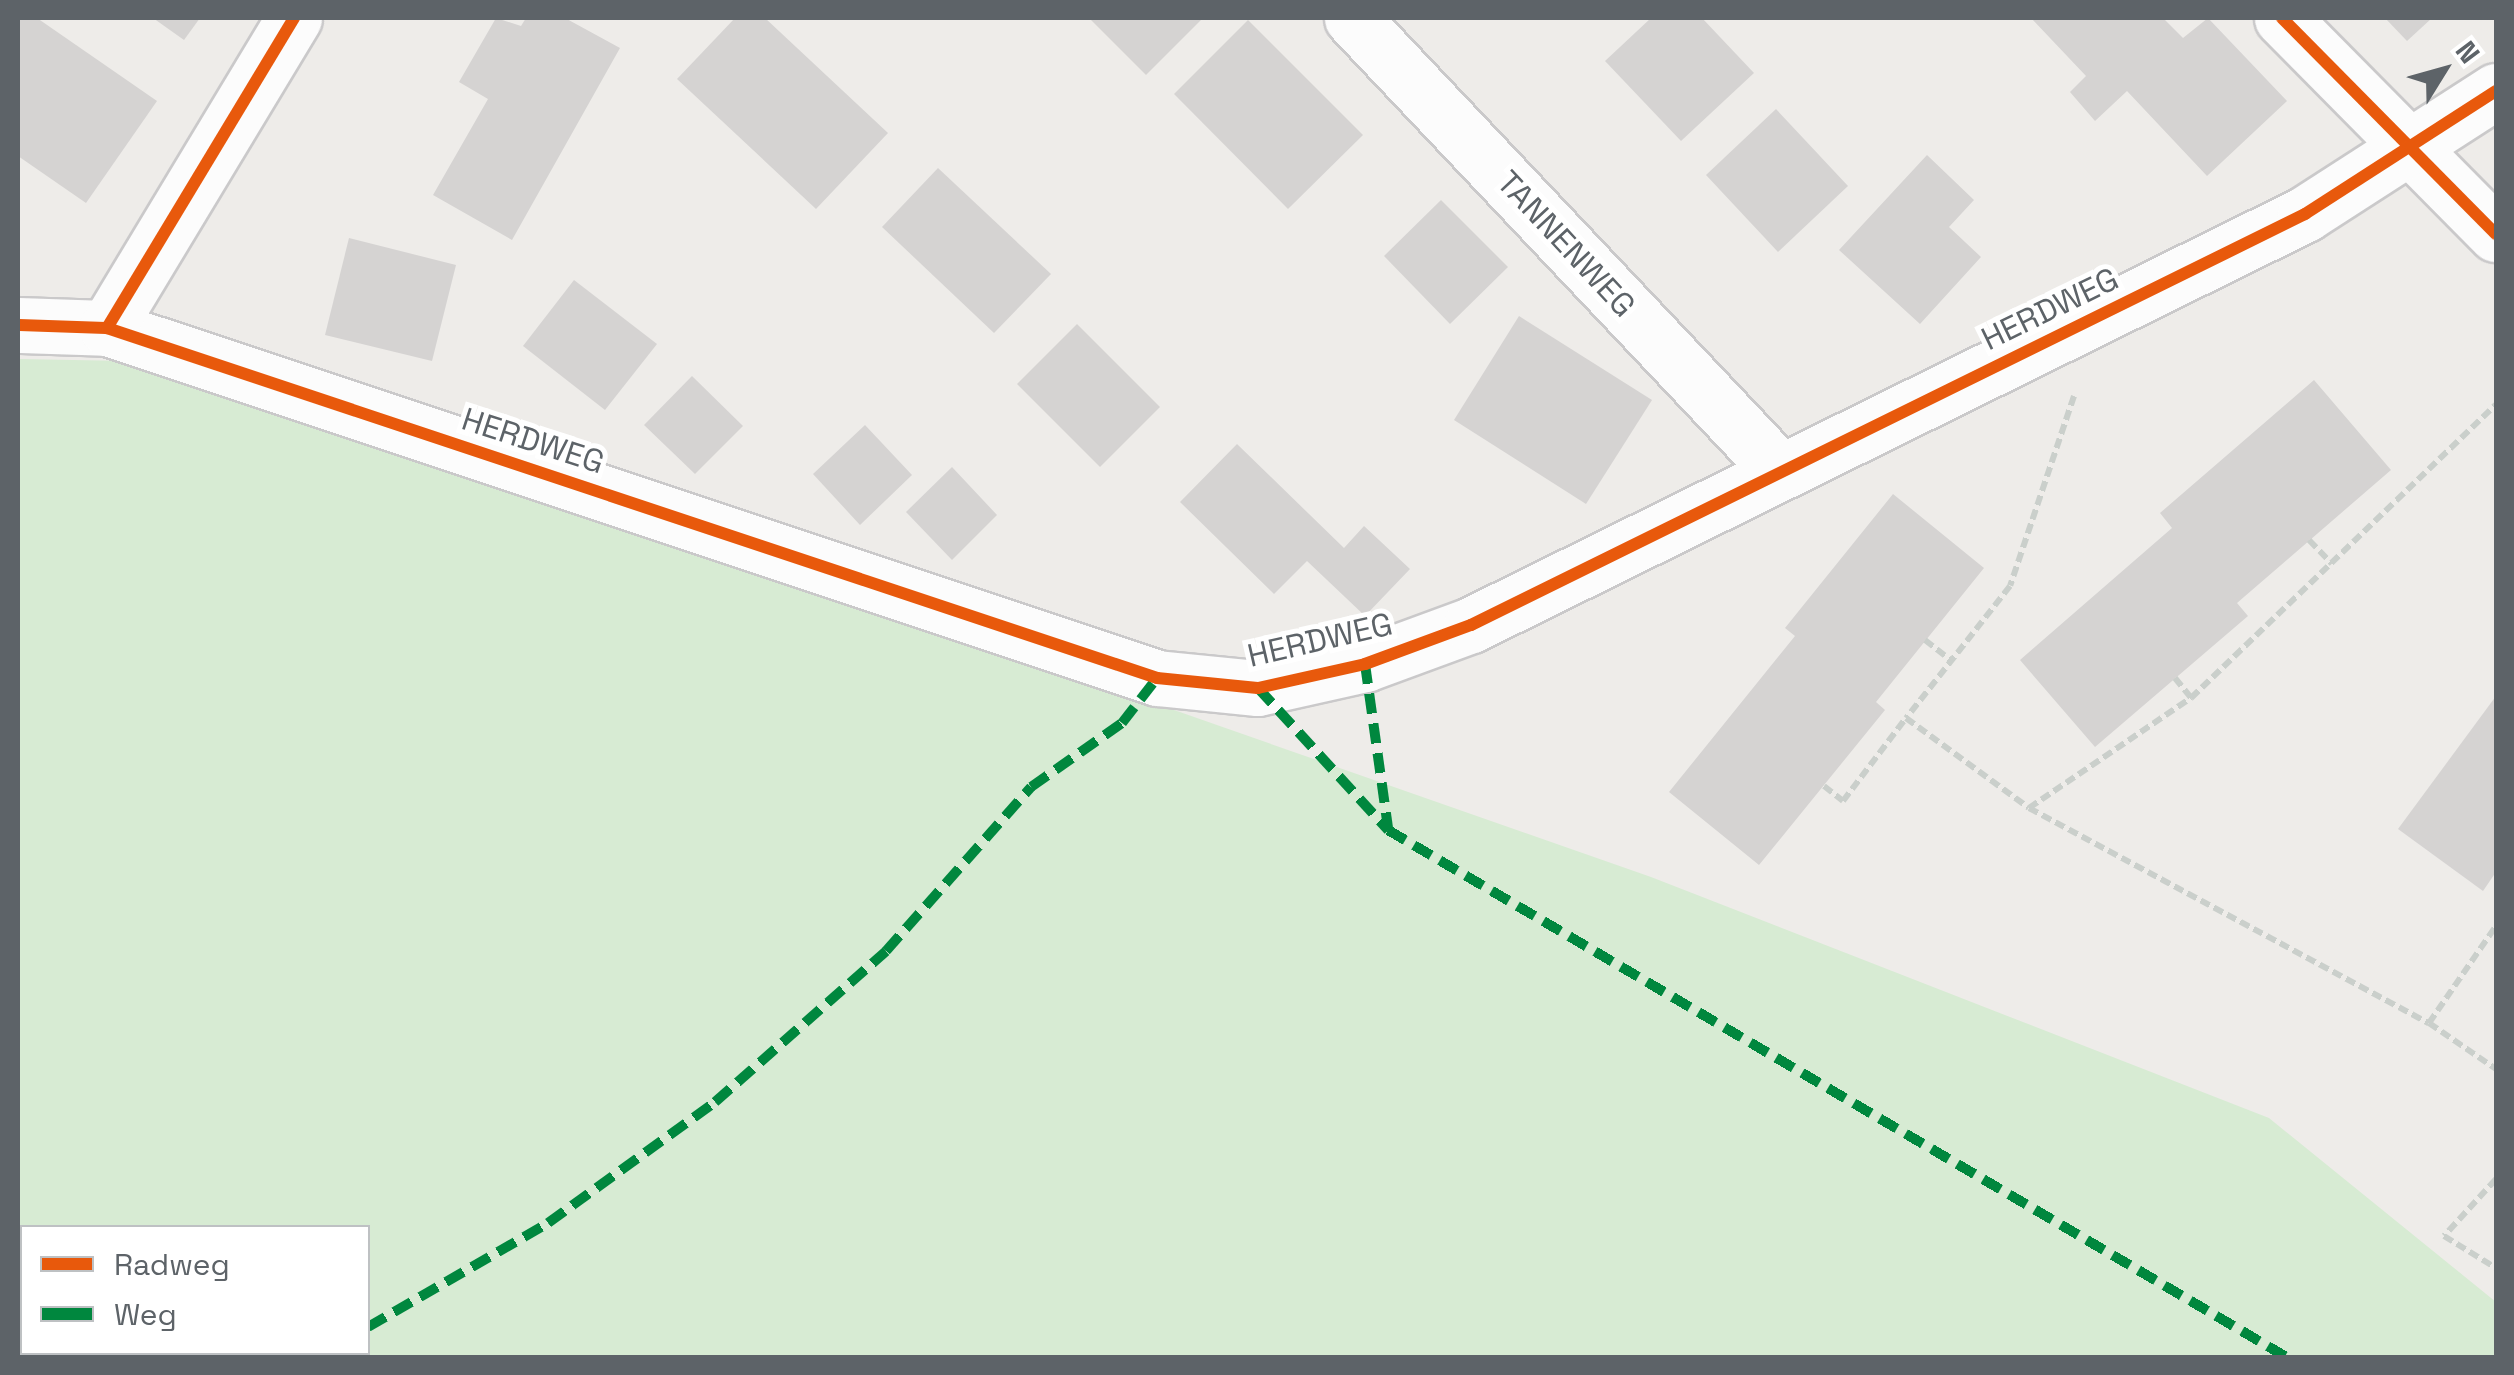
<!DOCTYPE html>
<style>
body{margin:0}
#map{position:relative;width:2514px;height:1375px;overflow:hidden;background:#eeece9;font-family:"Space Grotesk",sans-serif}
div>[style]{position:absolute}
.green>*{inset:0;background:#d7ebd3}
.building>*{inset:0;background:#d5d3d2}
.path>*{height:6px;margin-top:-3px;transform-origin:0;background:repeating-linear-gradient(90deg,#cacfcb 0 10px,transparent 0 15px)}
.roads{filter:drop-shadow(2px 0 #cac9ca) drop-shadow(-2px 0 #cac9ca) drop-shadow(0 2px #cac9ca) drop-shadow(0 -2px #cac9ca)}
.minor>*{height:55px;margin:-27.5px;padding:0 27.5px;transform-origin:27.5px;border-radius:27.5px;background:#fcfcfc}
.quiet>*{height:10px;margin-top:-5px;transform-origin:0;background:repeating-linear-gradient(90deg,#00873e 0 20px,transparent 0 30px)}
.cycleway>*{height:12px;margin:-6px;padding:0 6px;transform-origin:6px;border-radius:6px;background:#e8590c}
span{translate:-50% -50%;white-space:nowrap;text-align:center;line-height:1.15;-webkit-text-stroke:10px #fff;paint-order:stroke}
.street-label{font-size:32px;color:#5d6368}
.frame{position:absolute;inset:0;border:20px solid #5d6368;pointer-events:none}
.legend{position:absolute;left:20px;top:1225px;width:350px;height:130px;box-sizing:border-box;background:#fff;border:2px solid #bec1c3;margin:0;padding:12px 18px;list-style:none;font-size:30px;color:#5d6368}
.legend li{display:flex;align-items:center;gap:20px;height:50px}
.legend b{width:50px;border:2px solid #bec1c3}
.north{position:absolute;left:2394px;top:20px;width:100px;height:100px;-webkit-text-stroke:8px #fff;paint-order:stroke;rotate:53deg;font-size:28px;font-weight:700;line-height:40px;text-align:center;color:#5d6368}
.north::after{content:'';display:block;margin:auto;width:35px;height:45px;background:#5d6368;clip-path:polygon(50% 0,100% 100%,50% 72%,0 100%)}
</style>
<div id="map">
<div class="green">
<i style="clip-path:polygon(evenodd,18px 359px,128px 361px,574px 500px,1651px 877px,2269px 1118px,2496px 1302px,2496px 1358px,18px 1358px,18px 359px,22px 1228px,368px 1228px,368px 1352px,22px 1352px,22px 1228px)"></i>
</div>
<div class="building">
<i style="clip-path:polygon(18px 18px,37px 18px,157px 101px,86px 203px,18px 156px)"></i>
<i style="clip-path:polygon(153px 18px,200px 18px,184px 40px)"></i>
<i style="clip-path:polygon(496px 18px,521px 26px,526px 18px,565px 18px,620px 48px,512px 240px,433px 195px,488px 99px,459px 82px)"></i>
<i style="clip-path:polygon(735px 18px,765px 18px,888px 133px,816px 209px,677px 79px)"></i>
<i style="clip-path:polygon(1089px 18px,1203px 18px,1146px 75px)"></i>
<i style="clip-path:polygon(1651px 18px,1702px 18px,1754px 73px,1681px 141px,1605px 61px)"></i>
<i style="clip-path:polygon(2031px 18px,2163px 18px,2183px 38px,2208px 18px,2287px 101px,2207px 176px,2127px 91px,2095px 121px,2070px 92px,2086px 76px)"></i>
<i style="clip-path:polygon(2385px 18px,2432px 18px,2407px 41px)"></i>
<i style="clip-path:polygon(1248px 20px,1363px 135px,1288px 209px,1174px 94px)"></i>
<i style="clip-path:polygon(1776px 109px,1848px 186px,1778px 252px,1706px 175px)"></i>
<i style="clip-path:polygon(1927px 155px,1974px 200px,1949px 227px,1981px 257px,1920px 324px,1839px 250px)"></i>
<i style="clip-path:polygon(938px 168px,1051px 274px,994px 333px,882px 227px)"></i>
<i style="clip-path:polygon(1441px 200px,1508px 267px,1450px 324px,1384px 256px)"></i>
<i style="clip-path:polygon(349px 238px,456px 265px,432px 361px,325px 335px)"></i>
<i style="clip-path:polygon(574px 280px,657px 344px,605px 410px,523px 346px)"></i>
<i style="clip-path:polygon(1519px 316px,1652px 400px,1586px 504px,1454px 420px)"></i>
<i style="clip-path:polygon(1077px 324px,1160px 407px,1100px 467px,1017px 384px)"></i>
<i style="clip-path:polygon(692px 376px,743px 426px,695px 474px,644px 425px)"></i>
<i style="clip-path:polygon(2314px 380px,2391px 470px,2237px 603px,2248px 616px,2095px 747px,2020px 660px,2172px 528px,2160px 513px)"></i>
<i style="clip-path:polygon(865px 425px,912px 475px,860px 525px,813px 474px)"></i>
<i style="clip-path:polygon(1237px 444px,1344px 548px,1364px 526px,1410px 569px,1365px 616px,1307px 561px,1274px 594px,1180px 502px)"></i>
<i style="clip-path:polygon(952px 467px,997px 515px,952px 560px,906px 512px)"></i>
<i style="clip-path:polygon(1893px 494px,1984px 568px,1876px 702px,1885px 710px,1759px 865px,1669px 792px,1795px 636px,1785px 628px)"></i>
<i style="clip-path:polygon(2496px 696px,2496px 872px,2483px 891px,2398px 829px)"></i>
</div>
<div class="path">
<i style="left:2074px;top:396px;width:200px;rotate:108.6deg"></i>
<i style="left:2010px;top:586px;width:168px;rotate:128.2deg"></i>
<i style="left:1906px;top:718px;width:152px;rotate:36.2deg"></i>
<i style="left:2029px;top:808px;width:196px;rotate:-34.2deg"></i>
<i style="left:2191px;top:698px;width:423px;rotate:-43.9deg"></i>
<i style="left:2309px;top:540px;width:33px;rotate:46deg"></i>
<i style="left:1925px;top:640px;width:33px;rotate:38deg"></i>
<i style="left:2175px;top:678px;width:26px;rotate:51deg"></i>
<i style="left:1824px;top:786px;width:24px;rotate:38deg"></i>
<i style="left:1843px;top:801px;width:104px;rotate:-52.8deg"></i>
<i style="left:2029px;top:808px;width:454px;rotate:28.3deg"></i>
<i style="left:2429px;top:1023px;width:118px;rotate:-55.4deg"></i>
<i style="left:2429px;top:1023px;width:81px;rotate:34.5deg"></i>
<i style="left:2496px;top:1179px;width:77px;rotate:132.4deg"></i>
<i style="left:2444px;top:1236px;width:61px;rotate:31.6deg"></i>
</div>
<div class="roads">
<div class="minor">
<i style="left:1352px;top:18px;width:622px;rotate:46.63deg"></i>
<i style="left:2282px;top:18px;width:304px;rotate:45.3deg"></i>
<i style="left:18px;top:325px;width:89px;rotate:1.9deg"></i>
<i style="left:107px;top:328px;width:1107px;rotate:18.43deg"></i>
<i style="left:1157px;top:678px;width:101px;rotate:5.7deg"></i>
<i style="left:1258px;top:688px;width:110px;rotate:-12.6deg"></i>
<i style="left:1365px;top:664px;width:113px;rotate:-20.2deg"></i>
<i style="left:1471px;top:625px;width:930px;rotate:-26.23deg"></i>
<i style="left:2305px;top:214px;width:227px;rotate:-32.8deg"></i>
<i style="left:107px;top:328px;width:362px;rotate:-58.9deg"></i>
</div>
</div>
<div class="quiet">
<i style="left:1365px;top:664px;width:166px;rotate:82deg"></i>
<i style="left:1258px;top:688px;width:193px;rotate:47.5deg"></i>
<i style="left:1388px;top:830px;width:1043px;rotate:30.4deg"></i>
<i style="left:368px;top:1327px;width:208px;rotate:-30deg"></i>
<i style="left:548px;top:1223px;width:206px;rotate:-35.9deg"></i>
<i style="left:715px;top:1102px;width:228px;rotate:-41.4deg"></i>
<i style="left:886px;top:951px;width:219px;rotate:-48.5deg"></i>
<i style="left:1031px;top:787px;width:111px;rotate:-35.1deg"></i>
<i style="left:1122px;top:723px;width:57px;rotate:-52.1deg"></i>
<i style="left:296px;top:1358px;width:14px;rotate:-25deg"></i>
</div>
<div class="cycleway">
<i style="left:2282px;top:18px;width:304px;rotate:45.3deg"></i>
<i style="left:18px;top:325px;width:89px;rotate:1.9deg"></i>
<i style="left:107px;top:328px;width:1107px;rotate:18.43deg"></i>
<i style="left:1157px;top:678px;width:101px;rotate:5.7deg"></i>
<i style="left:1258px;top:688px;width:110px;rotate:-12.6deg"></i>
<i style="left:1365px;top:664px;width:113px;rotate:-20.2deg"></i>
<i style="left:1471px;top:625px;width:930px;rotate:-26.23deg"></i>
<i style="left:2305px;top:214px;width:227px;rotate:-32.8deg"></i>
<i style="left:107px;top:328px;width:362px;rotate:-58.9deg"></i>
</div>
<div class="street-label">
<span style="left:1566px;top:244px;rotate:47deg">TANNENWEG</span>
<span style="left:2050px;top:309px;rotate:-26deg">HERDWEG</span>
<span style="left:533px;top:441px;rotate:18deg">HERDWEG</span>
<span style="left:1320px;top:640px;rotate:-13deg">HERDWEG</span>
</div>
<div class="frame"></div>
<ul class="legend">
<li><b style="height:12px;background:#e8590c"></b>Radweg</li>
<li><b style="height:12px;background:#00873e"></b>Weg</li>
</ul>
<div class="north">N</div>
</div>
